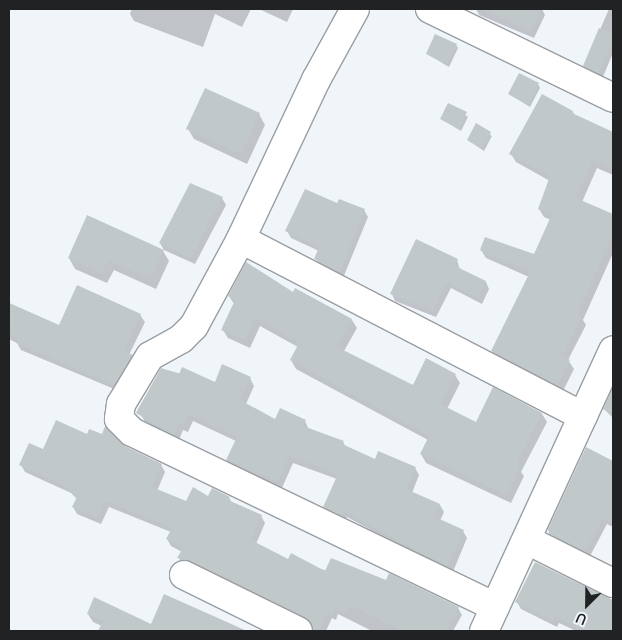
<!DOCTYPE html>
<style>
body{margin:0}
#map{position:relative;width:622px;height:640px;overflow:hidden;background:#f0f5fa;font-family:Manrope,sans-serif}
div>[style]{position:absolute}
.shadow>*{inset:0;background:#0003}
.building>*{inset:0;background:#c1c8ca}
.roads{filter:drop-shadow(1px 0 #999ea3) drop-shadow(-1px 0 #999ea3) drop-shadow(0 1px #999ea3) drop-shadow(0 -1px #999ea3)}
.minor>*{height:28px;margin:-14px;padding:0 14px;transform-origin:14px;border-radius:14px;background:#fff}
span{translate:-50% -50%;white-space:nowrap;text-align:center;line-height:1.15;-webkit-text-stroke:4px #f0f5fa;paint-order:stroke}
.frame{position:absolute;inset:0;border:10px solid #202224;pointer-events:none}
.north{position:absolute;left:562px;top:580px;width:50px;height:50px;-webkit-text-stroke:4px #f0f5fa;paint-order:stroke;rotate:203deg;font-size:14px;font-weight:700;line-height:20px;text-align:center;color:#202224}
.north::after{content:'';display:block;margin:auto;width:18px;height:22px;background:#202224;clip-path:polygon(50% 0,100% 100%,50% 72%,0 100%)}
</style>
<div id="map">
<div class="shadow">
<i style="clip-path:polygon(132px 9px,251px 9px,242px 27px,215px 14px,203px 47px,134px 21px,130px 14px)"></i>
<i style="clip-path:polygon(259px 9px,293px 9px,287px 22px)"></i>
<i style="clip-path:polygon(476px 9px,542px 9px,545px 15px,534px 38px,479px 15px)"></i>
<i style="clip-path:polygon(609px 9px,613px 9px,613px 53px,602px 79px,587px 72px,584px 66px)"></i>
<i style="clip-path:polygon(456px 45px,458px 48px,449px 67px,427px 54px)"></i>
<i style="clip-path:polygon(538px 84px,540px 88px,530px 107px,509px 94px)"></i>
<i style="clip-path:polygon(449px 105px,468px 117px,461px 131px,441px 119px)"></i>
<i style="clip-path:polygon(573px 112px,575px 116px,613px 133px,613px 175px,597px 168px,582px 202px,613px 215px,613px 253px,583px 320px,586px 325px,568px 360px,574px 369px,562px 393px,497px 359px,492px 351px,529px 277px,486px 258px,481px 250px,535px 256px,551px 220px,544px 217px,539px 209px,550px 181px,516px 162px,511px 154px)"></i>
<i style="clip-path:polygon(259px 114px,265px 125px,247px 164px,194px 139px,188px 129px)"></i>
<i style="clip-path:polygon(476px 125px,492px 136px,484px 151px,468px 140px)"></i>
<i style="clip-path:polygon(222px 198px,226px 205px,195px 264px,164px 250px,160px 243px)"></i>
<i style="clip-path:polygon(338px 205px,364px 210px,368px 217px,343px 278px,320px 266px,316px 259px,319px 251px,291px 238px,287px 231px)"></i>
<i style="clip-path:polygon(163px 251px,169px 261px,156px 289px,114px 270px,107px 283px,75px 269px,69px 258px)"></i>
<i style="clip-path:polygon(457px 260px,460px 270px,486px 282px,489px 289px,482px 304px,451px 288px,436px 317px,395px 301px,392px 294px)"></i>
<i style="clip-path:polygon(293px 294px,352px 320px,357px 328px,344px 351px,413px 387px,455px 375px,460px 383px,447px 409px,476px 423px,542px 414px,547px 422px,521px 472px,524px 476px,511px 503px,426px 463px,421px 454px,428px 440px,296px 369px,291px 360px,298px 347px,260px 326px,250px 348px,228px 338px,223px 330px,234px 304px,229px 296px)"></i>
<i style="clip-path:polygon(9px 303px,60px 326px,140px 315px,145px 322px,129px 355px,136px 363px,119px 391px,21px 350px,17px 343px,9px 339px)"></i>
<i style="clip-path:polygon(163px 369px,215px 383px,250px 378px,254px 386px,246px 404px,276px 421px,305px 421px,309px 430px,343px 442px,346px 447px,375px 460px,415px 468px,419px 475px,412px 493px,440px 505px,444px 512px,440px 521px,463px 531px,467px 538px,452px 574px,347px 517px,345px 522px,329px 514px,325px 507px,337px 479px,293px 463px,282px 488px,231px 467px,227px 460px,236px 441px,193px 421px,188px 432px,183px 430px,178px 442px,147px 426px,138px 409px)"></i>
<i style="clip-path:polygon(613px 390px,613px 418px,604px 409px)"></i>
<i style="clip-path:polygon(88px 436px,124px 447px,161px 465px,165px 472px,157px 491px,186px 503px,208px 497px,229px 498px,233px 504px,261px 516px,265px 523px,256px 544px,289px 560px,458px 608px,462px 615px,453px 631px,372px 631px,338px 614px,336px 620px,332px 618px,326px 631px,315px 631px,314px 628px,183px 565px,179px 558px,182px 552px,171px 546px,167px 539px,171px 532px,109px 507px,101px 524px,77px 514px,73px 507px,77px 499px,71px 493px,25px 472px,21px 465px,43px 451px)"></i>
<i style="clip-path:polygon(586px 448px,613px 462px,613px 527px,607px 524px,589px 558px,555px 541px,550px 533px)"></i>
<i style="clip-path:polygon(536px 563px,613px 602px,613px 631px,576px 631px,559px 623px,557px 627px,521px 609px,517px 602px)"></i>
<i style="clip-path:polygon(165px 595px,244px 631px,100px 631px,102px 626px,93px 622px,88px 614px,151px 625px)"></i>
</div>
<div class="building">
<i style="clip-path:polygon(481px 9px,542px 9px,530px 32px)"></i>
<i style="clip-path:polygon(599px 28px,613px 34px,613px 40px,598px 74px,583px 66px)"></i>
<i style="clip-path:polygon(435px 34px,457px 44px,447px 64px,426px 54px)"></i>
<i style="clip-path:polygon(519px 73px,539px 83px,528px 105px,508px 94px)"></i>
<i style="clip-path:polygon(205px 88px,260px 113px,241px 154px,186px 129px)"></i>
<i style="clip-path:polygon(542px 94px,573px 111px,572px 113px,613px 132px,613px 170px,592px 160px,576px 198px,613px 214px,613px 235px,577px 314px,582px 316px,562px 356px,570px 360px,557px 385px,491px 351px,530px 272px,480px 250px,485px 237px,534px 254px,552px 214px,538px 209px,550px 176px,509px 154px)"></i>
<i style="clip-path:polygon(448px 103px,467px 112px,459px 129px,440px 119px)"></i>
<i style="clip-path:polygon(476px 123px,491px 132px,482px 149px,467px 140px)"></i>
<i style="clip-path:polygon(190px 183px,223px 197px,191px 258px,159px 243px)"></i>
<i style="clip-path:polygon(305px 189px,337px 203px,339px 199px,365px 209px,340px 272px,314px 259px,319px 247px,285px 231px)"></i>
<i style="clip-path:polygon(87px 215px,164px 250px,150px 279px,108px 260px,101px 274px,68px 258px)"></i>
<i style="clip-path:polygon(416px 239px,458px 259px,455px 266px,486px 281px,478px 298px,447px 282px,433px 311px,390px 294px)"></i>
<i style="clip-path:polygon(246px 262px,293px 292px,295px 288px,352px 319px,337px 347px,413px 385px,426px 358px,456px 374px,440px 404px,476px 422px,493px 387px,542px 413px,516px 464px,520px 466px,506px 495px,420px 454px,429px 436px,290px 360px,299px 343px,255px 318px,245px 340px,221px 330px,235px 300px,228px 296px)"></i>
<i style="clip-path:polygon(77px 285px,141px 314px,124px 351px,133px 355px,114px 385px,16px 343px,18px 338px,9px 334px,9px 303px,59px 325px)"></i>
<i style="clip-path:polygon(222px 364px,251px 377px,240px 400px,275px 419px,280px 408px,306px 420px,303px 426px,344px 441px,342px 444px,375px 459px,378px 451px,416px 467px,406px 489px,440px 504px,435px 517px,464px 530px,448px 567px,343px 511px,341px 515px,323px 507px,338px 474px,289px 456px,278px 482px,226px 460px,237px 437px,189px 415px,184px 425px,179px 423px,174px 435px,136px 413px,161px 368px,179px 374px,182px 367px,215px 382px)"></i>
<i style="clip-path:polygon(613px 387px,613px 414px,603px 409px)"></i>
<i style="clip-path:polygon(56px 420px,87px 434px,89px 429px,102px 434px,105px 426px,125px 446px,162px 464px,152px 487px,186px 501px,193px 487px,208px 496px,212px 488px,230px 497px,228px 500px,262px 515px,251px 540px,288px 559px,291px 553px,325px 571px,331px 558px,386px 580px,389px 573px,459px 607px,452px 622px,446px 631px,403px 631px,351px 606px,346px 614px,334px 608px,332px 614px,328px 612px,319px 631px,313px 631px,305px 617px,191px 561px,177px 558px,183px 548px,166px 539px,172px 528px,105px 501px,97px 518px,72px 507px,77px 497px,66px 486px,19px 465px,29px 443px,43px 449px)"></i>
<i style="clip-path:polygon(586px 447px,613px 461px,613px 523px,603px 518px,585px 552px,549px 534px,548px 529px)"></i>
<i style="clip-path:polygon(535px 562px,613px 600px,613px 631px,585px 631px,555px 617px,553px 621px,515px 602px)"></i>
<i style="clip-path:polygon(164px 594px,247px 631px,98px 631px,103px 621px,87px 614px,94px 597px,151px 624px)"></i>
</div>
<div class="roads">
<div class="minor">
<i style="left:355px;top:9px;width:81px;rotate:118.8deg"></i>
<i style="left:316px;top:80px;width:176px;rotate:115.3deg"></i>
<i style="left:241px;top:239px;width:99px;rotate:118.4deg"></i>
<i style="left:194px;top:326px;width:18px;rotate:135deg"></i>
<i style="left:181px;top:339px;width:35px;rotate:151deg"></i>
<i style="left:150px;top:356px;width:56px;rotate:121.1deg"></i>
<i style="left:121px;top:404px;width:15px;rotate:98deg"></i>
<i style="left:119px;top:419px;width:18px;rotate:45deg"></i>
<i style="left:132px;top:432px;width:403px;rotate:25.7deg"></i>
<i style="left:430px;top:9px;width:203px;rotate:25.9deg"></i>
<i style="left:241px;top:239px;width:385px;rotate:27.4deg"></i>
<i style="left:527px;top:540px;width:96px;rotate:26.6deg"></i>
<i style="left:184px;top:575px;width:127px;rotate:26.2deg"></i>
<i style="left:484px;top:631px;width:309px;rotate:-65.3deg"></i>
</div>
</div>
<div class="frame"></div>
<div class="north">U</div>
</div>
